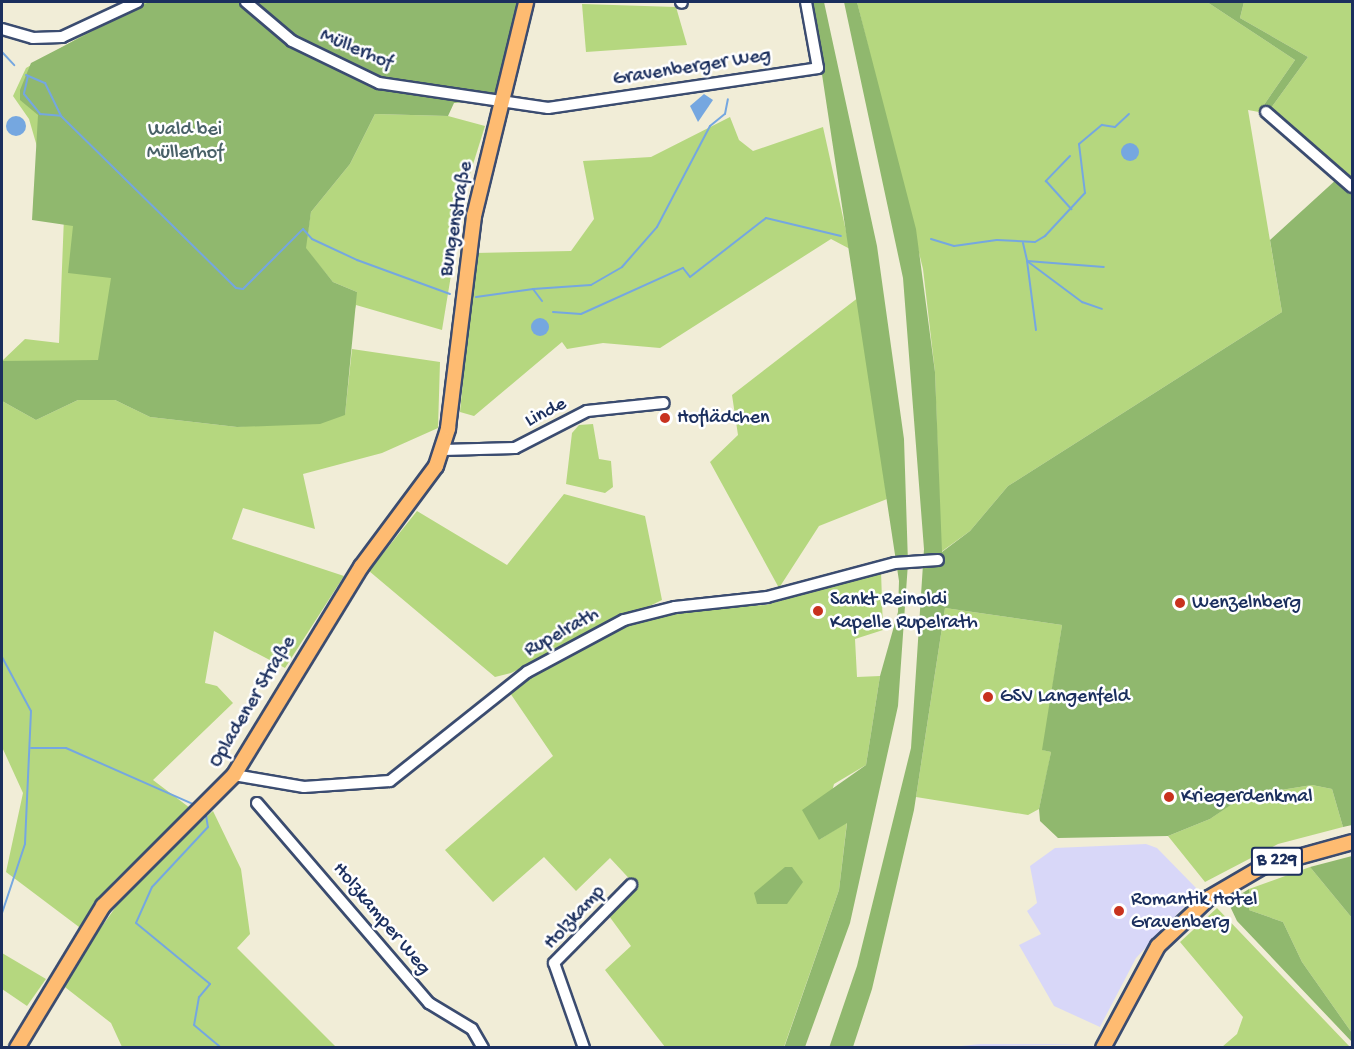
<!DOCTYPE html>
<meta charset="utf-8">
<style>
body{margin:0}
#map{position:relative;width:1354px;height:1049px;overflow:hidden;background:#f1edd7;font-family:"Gochi Hand",sans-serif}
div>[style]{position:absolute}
.built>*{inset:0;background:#d8d7f8}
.green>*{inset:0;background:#b5d77f}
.forest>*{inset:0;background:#90b86e}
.water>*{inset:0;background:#75a7e0}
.round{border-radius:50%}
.stream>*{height:2px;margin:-1px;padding:0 1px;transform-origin:1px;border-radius:1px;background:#75a7e0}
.roads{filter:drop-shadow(2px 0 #3b4c70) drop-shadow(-2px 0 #3b4c70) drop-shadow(0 2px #3b4c70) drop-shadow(0 -2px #3b4c70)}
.minor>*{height:10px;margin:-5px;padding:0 5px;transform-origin:5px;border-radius:5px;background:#fff}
.major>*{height:14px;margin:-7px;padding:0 7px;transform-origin:7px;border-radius:7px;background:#febb71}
.dots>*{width:16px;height:16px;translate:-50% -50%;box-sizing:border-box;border:3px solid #fff;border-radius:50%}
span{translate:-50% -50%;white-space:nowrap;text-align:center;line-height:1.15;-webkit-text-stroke:5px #fff;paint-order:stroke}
.shield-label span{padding:2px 4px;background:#fff;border:2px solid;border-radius:4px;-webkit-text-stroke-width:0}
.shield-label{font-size:18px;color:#1b2f5e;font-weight:700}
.street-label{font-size:20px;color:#1b2f5e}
.park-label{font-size:20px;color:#496168}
.poi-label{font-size:20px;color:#1b2f5e}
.left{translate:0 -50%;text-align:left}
.frame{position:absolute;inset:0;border:3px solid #1b2f5e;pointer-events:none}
</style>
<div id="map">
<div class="built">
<i style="clip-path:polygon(1146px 844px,1157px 848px,1199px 891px,1136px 958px,1100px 1027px,1054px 1006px,1019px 945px,1041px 934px,1027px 911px,1037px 903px,1030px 866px,1055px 848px)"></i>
<i style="clip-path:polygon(980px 1044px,1092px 1044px,952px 1047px)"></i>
</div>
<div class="green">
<i style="clip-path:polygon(141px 2px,243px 2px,295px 245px,341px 298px,357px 292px,333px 282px,305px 248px,311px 212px,350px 164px,375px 114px,448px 116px,485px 126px,465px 190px,442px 330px,356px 305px,328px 411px,2px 361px,25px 339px,59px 343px,64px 217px,53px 208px,33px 207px,38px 150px,29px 119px,13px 96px,26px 68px)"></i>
<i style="clip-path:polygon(857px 2px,1207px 2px,1295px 60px,1259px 112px,1248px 110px,1282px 312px,1008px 486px,970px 531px,941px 552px,935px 372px,923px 269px)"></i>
<i style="clip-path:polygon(1244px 2px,1352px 2px,1352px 177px,1271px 108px,1308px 57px,1240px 18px)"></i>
<i style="clip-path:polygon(582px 4px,676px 7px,687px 45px,586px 52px)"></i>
<i style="clip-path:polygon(730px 117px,739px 140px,753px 151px,823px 127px,850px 249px,831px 239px,660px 348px,603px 343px,567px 349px,562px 342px,474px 416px,460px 412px,475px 253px,571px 251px,594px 219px,583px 161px,651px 157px)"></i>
<i style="clip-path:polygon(859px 297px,887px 499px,819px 526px,779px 588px,710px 462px,738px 435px,732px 395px)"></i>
<i style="clip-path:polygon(352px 349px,440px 362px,438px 428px,382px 453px,303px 474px,315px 529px,243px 508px,232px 539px,344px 576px,285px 668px,214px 631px,205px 683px,217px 686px,233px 703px,153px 780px,190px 808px,114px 881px,79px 927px,6px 872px,23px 793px,2px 747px,2px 401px,36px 420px,78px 400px,115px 400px,150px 417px,237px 427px,345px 414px)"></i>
<i style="clip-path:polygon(593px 424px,599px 459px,611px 461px,613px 487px,605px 493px,566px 484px,572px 433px,579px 425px)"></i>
<i style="clip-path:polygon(564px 494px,645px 516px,662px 600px,511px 673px,495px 677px,369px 571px,417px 511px,507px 565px)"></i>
<i style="clip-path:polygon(881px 571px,883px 630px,855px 639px,857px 677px,880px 676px,866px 765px,834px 784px,819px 840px,847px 822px,839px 890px,784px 1047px,665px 1047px,605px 970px,631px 946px,609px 916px,638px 888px,610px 858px,576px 891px,544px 857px,493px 902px,445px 850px,553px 756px,508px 690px,624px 624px,677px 610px,766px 605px)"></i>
<i style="clip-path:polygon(945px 608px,1062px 625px,1043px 750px,1051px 752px,1048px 768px,1039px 809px,1028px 815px,916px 797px)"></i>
<i style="clip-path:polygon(1312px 785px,1332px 789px,1343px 827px,1278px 844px,1205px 882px,1168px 836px,1210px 819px,1243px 796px)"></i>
<i style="clip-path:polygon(213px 811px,241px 869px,250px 934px,237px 948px,336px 1047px,122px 1047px,111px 1023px,61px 984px,132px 884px)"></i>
<i style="clip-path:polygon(1310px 867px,1352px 918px,1352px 1033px,1302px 962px,1283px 922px,1249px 910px,1249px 889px)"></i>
<i style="clip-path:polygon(1217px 908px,1350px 1047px,1222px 1047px,1237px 1034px,1243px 1017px,1180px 942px)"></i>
<i style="clip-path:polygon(2px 953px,46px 979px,27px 1006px,2px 989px)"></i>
</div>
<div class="forest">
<i style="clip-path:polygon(149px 2px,518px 2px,517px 30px,495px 99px,454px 103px,448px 116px,375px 114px,350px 164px,311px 212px,306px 248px,333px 282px,357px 292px,345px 415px,320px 424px,237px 427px,150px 417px,115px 400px,78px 400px,36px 420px,2px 401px,2px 361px,98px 360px,111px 278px,68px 273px,73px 226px,32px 220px,38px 115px,20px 100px,20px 90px,31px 63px)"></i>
<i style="clip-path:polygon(811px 2px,824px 2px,877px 246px,904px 439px,908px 563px,898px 706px,850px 923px,805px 1047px,784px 1048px,839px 890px,847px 823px,819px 840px,802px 810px,866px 765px,880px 676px,898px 612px,899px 581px)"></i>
<i style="clip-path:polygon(844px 2px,857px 2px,916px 229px,935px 372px,942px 552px,970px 531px,1008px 486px,1282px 312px,1270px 240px,1338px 178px,1259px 112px,1295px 60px,1207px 2px,1244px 2px,1240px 18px,1308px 57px,1271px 108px,1352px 177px,1352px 825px,1343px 827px,1332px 789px,1312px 785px,1244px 796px,1210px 819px,1168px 836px,1058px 838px,1040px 821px,1039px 809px,1051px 752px,1042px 750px,1062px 625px,945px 608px,914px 810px,872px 989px,853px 1047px,829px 1048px,857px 966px,911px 748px,924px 549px,903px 278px)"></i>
<i style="clip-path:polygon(1352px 856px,1352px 918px,1310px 867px)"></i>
<i style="clip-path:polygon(785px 867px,792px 867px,803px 882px,787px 904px,757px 904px,754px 893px)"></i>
<i style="clip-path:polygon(1249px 889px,1249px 910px,1283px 922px,1302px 962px,1352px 1033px,1352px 1042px,1237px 921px,1228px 902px)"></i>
</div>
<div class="water">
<i style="clip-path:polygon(704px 94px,713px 100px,698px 122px,690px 106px)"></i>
<i class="round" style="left:6px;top:116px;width:20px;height:20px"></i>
<i class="round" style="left:1121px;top:143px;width:18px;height:18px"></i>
<i class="round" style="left:531px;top:318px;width:18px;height:18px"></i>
</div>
<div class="stream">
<i style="left:2px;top:52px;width:18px;rotate:47deg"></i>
<i style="left:26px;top:75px;width:21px;rotate:23deg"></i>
<i style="left:45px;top:83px;width:37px;rotate:64deg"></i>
<i style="left:28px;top:76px;width:18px;rotate:103deg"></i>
<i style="left:24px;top:94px;width:26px;rotate:51deg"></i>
<i style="left:40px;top:114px;width:21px;rotate:5deg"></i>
<i style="left:61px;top:116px;width:245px;rotate:44.5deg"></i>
<i style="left:236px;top:288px;width:7px;rotate:8deg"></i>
<i style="left:243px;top:289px;width:85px;rotate:-45deg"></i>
<i style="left:303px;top:229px;width:13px;rotate:48deg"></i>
<i style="left:312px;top:239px;width:50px;rotate:25deg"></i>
<i style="left:357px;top:260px;width:99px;rotate:20.1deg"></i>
<i style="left:1070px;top:156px;width:35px;rotate:134deg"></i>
<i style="left:1046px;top:181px;width:38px;rotate:48deg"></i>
<i style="left:931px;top:239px;width:24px;rotate:17deg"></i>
<i style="left:954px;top:246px;width:43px;rotate:-7.9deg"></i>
<i style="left:997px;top:240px;width:38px;rotate:3deg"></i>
<i style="left:1035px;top:242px;width:12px;rotate:-31deg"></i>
<i style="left:1045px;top:236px;width:59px;rotate:-47.1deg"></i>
<i style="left:1085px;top:193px;width:49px;rotate:-97deg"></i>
<i style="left:1079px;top:144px;width:30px;rotate:-40deg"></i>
<i style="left:1102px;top:125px;width:13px;rotate:9deg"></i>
<i style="left:1115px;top:127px;width:19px;rotate:-43deg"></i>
<i style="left:1023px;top:243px;width:18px;rotate:77deg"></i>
<i style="left:1027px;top:261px;width:69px;rotate:36.7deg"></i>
<i style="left:1082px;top:302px;width:21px;rotate:19deg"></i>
<i style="left:533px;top:289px;width:58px;rotate:-3.9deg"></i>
<i style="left:591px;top:285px;width:36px;rotate:-30deg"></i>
<i style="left:622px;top:267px;width:53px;rotate:-48.8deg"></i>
<i style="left:657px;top:227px;width:114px;rotate:-62.3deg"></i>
<i style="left:710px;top:126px;width:19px;rotate:-39deg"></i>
<i style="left:725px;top:114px;width:15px;rotate:-79deg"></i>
<i style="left:476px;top:297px;width:58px;rotate:-8deg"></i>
<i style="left:533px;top:289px;width:15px;rotate:53deg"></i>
<i style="left:553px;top:312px;width:28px;rotate:4deg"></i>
<i style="left:581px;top:314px;width:112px;rotate:-24.3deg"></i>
<i style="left:683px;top:268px;width:11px;rotate:52deg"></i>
<i style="left:690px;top:277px;width:96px;rotate:-37.8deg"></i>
<i style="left:766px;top:218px;width:77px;rotate:13.5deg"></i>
<i style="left:1036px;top:330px;width:70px;rotate:-97.4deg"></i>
<i style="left:1027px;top:261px;width:77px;rotate:4.5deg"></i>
<i style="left:2px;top:657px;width:61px;rotate:61.8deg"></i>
<i style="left:31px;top:711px;width:133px;rotate:92.6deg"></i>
<i style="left:25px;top:844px;width:73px;rotate:108.4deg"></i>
<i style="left:31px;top:748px;width:35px"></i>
<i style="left:66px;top:748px;width:139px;rotate:23.8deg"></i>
<i style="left:206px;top:815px;width:12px;rotate:81deg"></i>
<i style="left:208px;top:827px;width:82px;rotate:133deg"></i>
<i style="left:152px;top:887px;width:39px;rotate:114deg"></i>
<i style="left:136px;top:923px;width:96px;rotate:39.5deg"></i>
<i style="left:210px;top:984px;width:17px;rotate:130deg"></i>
<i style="left:199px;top:997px;width:28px;rotate:100deg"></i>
<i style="left:194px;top:1025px;width:35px;rotate:40deg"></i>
</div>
<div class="roads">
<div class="minor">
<i style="left:246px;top:2px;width:60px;rotate:40.3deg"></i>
<i style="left:292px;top:41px;width:97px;rotate:25.8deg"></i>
<i style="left:379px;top:83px;width:171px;rotate:8.4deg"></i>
<i style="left:548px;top:108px;width:273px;rotate:-8.4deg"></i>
<i style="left:818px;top:68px;width:67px;rotate:-100.3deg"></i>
<i style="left:681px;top:2px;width:1px;rotate:45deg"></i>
<i style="left:2px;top:29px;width:32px;rotate:16deg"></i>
<i style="left:33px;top:38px;width:29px;rotate:-2deg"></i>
<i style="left:62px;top:37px;width:83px;rotate:-25deg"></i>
<i style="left:1266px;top:112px;width:114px;rotate:41.1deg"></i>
<i style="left:443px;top:450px;width:72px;rotate:-1.6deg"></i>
<i style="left:515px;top:448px;width:81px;rotate:-27.2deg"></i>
<i style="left:587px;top:411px;width:77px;rotate:-5.9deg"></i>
<i style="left:234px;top:775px;width:71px;rotate:9.7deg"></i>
<i style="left:304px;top:787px;width:86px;rotate:-4deg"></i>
<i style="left:390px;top:781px;width:175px;rotate:-38.5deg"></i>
<i style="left:527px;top:672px;width:110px;rotate:-28.2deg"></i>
<i style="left:624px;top:620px;width:53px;rotate:-14.3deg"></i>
<i style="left:675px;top:607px;width:93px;rotate:-6.2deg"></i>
<i style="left:767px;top:597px;width:132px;rotate:-14.9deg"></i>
<i style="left:895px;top:563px;width:43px;rotate:-4deg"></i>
<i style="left:257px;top:803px;width:264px;rotate:49.3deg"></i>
<i style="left:429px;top:1003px;width:50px;rotate:31.2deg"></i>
<i style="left:472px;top:1029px;width:22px;rotate:60deg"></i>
<i style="left:584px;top:1048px;width:90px;rotate:-109.4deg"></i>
<i style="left:554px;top:963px;width:110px;rotate:-45.4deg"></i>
</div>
<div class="major">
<i style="left:17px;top:1048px;width:166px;rotate:-58.8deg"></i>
<i style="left:103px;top:906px;width:185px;rotate:-45deg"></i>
<i style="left:234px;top:775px;width:244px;rotate:-58.6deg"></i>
<i style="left:361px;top:567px;width:126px;rotate:-53.4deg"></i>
<i style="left:436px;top:466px;width:40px;rotate:-72deg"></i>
<i style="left:448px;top:428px;width:214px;rotate:-83deg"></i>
<i style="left:474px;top:216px;width:220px;rotate:-76.3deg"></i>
<i style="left:1103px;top:1048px;width:116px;rotate:-61.7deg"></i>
<i style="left:1158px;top:946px;width:70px;rotate:-43.3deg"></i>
<i style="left:1209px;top:898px;width:61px;rotate:-30.3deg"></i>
<i style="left:1262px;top:867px;width:93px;rotate:-15.5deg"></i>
</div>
</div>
<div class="dots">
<i style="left:665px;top:418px;background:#c8321e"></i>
<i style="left:1180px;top:603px;background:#c8321e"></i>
<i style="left:818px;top:611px;background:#c8321e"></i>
<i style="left:988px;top:697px;background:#c8321e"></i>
<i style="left:1169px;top:797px;background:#c8321e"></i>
<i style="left:1119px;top:911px;background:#c8321e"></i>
</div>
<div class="shield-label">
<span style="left:1277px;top:861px">B 229</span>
</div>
<div class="street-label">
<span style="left:356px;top:50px;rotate:23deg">Müllerhof</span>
<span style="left:692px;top:68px;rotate:-9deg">Gravenberger Weg</span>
<span style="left:457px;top:219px;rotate:-80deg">Bungenstraße</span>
<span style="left:546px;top:413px;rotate:-27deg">Linde</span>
<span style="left:562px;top:633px;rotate:-29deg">Rupelrath</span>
<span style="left:253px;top:702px;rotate:-59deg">Opladener Straße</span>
<span style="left:575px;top:918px;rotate:-47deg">Holzkamp</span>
<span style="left:381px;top:919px;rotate:50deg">Holzkamper Weg</span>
</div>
<div class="park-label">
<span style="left:185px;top:142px">Wald bei<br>Müllerhof</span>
</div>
<div class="poi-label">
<span class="left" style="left:677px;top:418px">Hoflädchen</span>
<span class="left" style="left:830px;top:612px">Sankt Reinoldi<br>Kapelle Rupelrath</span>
<span class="left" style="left:1192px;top:603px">Wenzelnberg</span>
<span class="left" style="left:1000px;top:697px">GSV Langenfeld</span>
<span class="left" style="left:1181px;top:797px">Kriegerdenkmal</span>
<span class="left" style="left:1131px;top:912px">Romantik Hotel<br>Gravenberg</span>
</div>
<div class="frame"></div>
</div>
